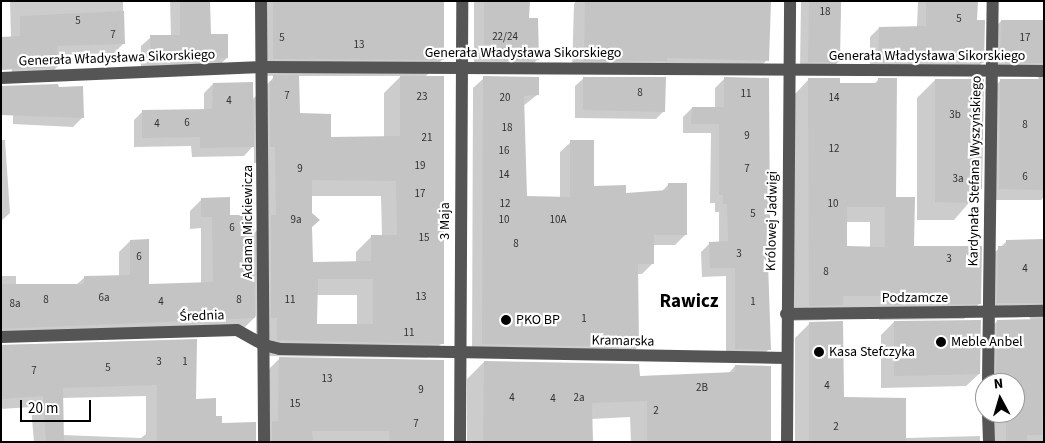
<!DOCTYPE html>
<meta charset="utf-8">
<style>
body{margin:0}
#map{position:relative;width:1045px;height:443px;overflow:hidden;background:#fff;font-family:"Source Sans 3",sans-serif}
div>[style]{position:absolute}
.shadow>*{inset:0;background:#0003}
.building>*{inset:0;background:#c4c4c4}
.minor>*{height:12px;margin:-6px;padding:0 6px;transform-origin:6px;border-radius:6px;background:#555}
.dots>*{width:14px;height:14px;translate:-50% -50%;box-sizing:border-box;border:2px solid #fff;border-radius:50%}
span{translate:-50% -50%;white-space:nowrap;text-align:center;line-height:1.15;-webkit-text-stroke:4.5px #fff;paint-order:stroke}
.number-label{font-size:11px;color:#313131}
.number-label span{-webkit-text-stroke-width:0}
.street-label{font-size:14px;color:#000}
.poi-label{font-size:14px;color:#000}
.left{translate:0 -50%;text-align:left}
.district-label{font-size:19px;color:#000;font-weight:700}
.frame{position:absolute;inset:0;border:2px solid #000;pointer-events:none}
.north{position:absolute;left:975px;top:373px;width:50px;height:50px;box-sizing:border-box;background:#fff;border:1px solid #999;border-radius:50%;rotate:354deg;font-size:14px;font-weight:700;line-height:20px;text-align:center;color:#000}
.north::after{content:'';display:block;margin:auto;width:18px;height:22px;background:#000;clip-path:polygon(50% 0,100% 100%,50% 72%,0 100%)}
.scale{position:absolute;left:20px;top:400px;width:71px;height:22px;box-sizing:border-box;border:2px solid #000;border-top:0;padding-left:6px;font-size:15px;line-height:18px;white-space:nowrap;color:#000;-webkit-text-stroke:4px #fff;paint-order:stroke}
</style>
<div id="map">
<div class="shadow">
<i style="clip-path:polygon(10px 1px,123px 1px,124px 43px,114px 53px,56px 55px,57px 67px,47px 77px,12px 78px)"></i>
<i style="clip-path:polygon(170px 1px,209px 1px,210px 36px,227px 58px,217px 67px,141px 69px,141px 46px,151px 37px,171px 36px)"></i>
<i style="clip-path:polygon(evenodd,264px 1px,442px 1px,443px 59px,425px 77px,443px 342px,427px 358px,262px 356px,261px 333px,256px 334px,256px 316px,242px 330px,1px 340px,1px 276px,16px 276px,16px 285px,76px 285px,85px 277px,119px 276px,119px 252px,130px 241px,148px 285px,201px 284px,201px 228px,190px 229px,190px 211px,202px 199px,253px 234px,260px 227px,259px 163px,254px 163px,254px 145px,244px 156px,192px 157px,191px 146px,134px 147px,134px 120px,143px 111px,204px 110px,204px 93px,213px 84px,252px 100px,275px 76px,257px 75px,264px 1px,298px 76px,401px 76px,384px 93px,384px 138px,330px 138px,299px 114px,298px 76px,264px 1px,311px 196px,381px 196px,382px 236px,372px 236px,356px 252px,356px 262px,312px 263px,311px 196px,264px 1px,316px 295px,357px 295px,357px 325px,316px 325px,316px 295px)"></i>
<i style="clip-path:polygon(474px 1px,529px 1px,528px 19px,537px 60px,527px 70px,474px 70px)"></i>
<i style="clip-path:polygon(576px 1px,721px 1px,768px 59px,756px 71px,572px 72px,574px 4px)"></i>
<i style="clip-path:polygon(801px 1px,841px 1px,839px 61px,830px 70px,800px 70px)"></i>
<i style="clip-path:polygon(918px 1px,977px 1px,976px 21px,983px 62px,974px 71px,870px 71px,870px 37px,879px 28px,917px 27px)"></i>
<i style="clip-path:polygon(1001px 21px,1044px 22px,1044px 197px,1041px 200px,989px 200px,990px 91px,1001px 80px,1040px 80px,1034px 73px,990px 73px,991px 32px)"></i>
<i style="clip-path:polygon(484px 78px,537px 95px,523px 106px,526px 197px,560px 198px,560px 152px,571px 142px,593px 187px,625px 194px,661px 192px,669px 184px,686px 234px,675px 245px,653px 245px,653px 263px,642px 274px,637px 274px,638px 347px,627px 357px,472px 355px,473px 88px)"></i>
<i style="clip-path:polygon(584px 78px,664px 111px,656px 119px,575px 118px,575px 86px)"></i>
<i style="clip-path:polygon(724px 79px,769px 232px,766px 235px,769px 349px,760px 358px,726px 357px,726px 276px,702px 277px,701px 252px,710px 243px,719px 243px,719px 212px,715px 212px,715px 203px,710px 203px,711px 133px,683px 133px,683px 117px,692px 108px,715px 108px,715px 88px)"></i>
<i style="clip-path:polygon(evenodd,809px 79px,839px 84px,874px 84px,878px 80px,895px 199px,913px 247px,980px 303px,964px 319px,879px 320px,879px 315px,835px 311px,826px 320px,794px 321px,794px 95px,809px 79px,846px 222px,870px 222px,870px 248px,846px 248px,846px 222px)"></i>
<i style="clip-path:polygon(935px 80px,981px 189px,954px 220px,917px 220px,917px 98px)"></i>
<i style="clip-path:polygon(13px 96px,82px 118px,73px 127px,13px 124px)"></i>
<i style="clip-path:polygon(1px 140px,5px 140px,10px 213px,1px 221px)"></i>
<i style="clip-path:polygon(1007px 241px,1044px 241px,1044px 442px,991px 442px,991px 413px,1015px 413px,1015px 383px,985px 383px,985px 388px,982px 388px,983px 336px,997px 321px,1032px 321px,1029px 317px,983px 318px,984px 262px)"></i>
<i style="clip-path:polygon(894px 322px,979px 374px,966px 386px,881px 388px,881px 335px)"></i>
<i style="clip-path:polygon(810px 323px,842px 398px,905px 438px,980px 436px,980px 442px,795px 442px,795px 338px)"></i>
<i style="clip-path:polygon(evenodd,196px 341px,195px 400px,221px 424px,255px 442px,34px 442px,31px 407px,1px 409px,1px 345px,196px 341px,146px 396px,146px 434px,141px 438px,62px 435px,62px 398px,146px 396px)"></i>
<i style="clip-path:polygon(280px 358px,442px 442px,261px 442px,268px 370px)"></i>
<i style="clip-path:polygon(484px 362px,638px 377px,728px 374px,735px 366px,770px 442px,631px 442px,630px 417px,591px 419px,592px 442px,467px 442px,467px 379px)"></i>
</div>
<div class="building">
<i style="clip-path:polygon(180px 1px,210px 1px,211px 34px,228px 34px,228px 58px,151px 60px,150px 35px,180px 35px)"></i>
<i style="clip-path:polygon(273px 1px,444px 1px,444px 60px,273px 59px)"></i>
<i style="clip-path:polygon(484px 1px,530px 1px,529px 18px,538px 18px,539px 60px,484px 60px)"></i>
<i style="clip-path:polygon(585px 1px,771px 1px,769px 61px,667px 58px,667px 61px,584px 61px)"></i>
<i style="clip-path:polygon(809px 1px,841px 1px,840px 62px,808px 62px)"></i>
<i style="clip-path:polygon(926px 1px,978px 1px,977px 20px,985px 20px,984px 63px,935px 62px,935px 57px,897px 58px,897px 62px,878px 62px,879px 27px,926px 26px)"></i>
<i style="clip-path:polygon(124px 11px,125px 44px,57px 46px,58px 67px,1px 70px,1px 37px,20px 36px,20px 16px)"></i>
<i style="clip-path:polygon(1001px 20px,1044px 20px,1044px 63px,1000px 63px)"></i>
<i style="clip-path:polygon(evenodd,273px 75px,299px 75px,300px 113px,331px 114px,331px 137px,400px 136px,400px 76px,444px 76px,444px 344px,277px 340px,277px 318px,271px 318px,271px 215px,276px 215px,275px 147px,270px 147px,270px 81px,273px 81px,273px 75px,312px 180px,396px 181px,397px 235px,371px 235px,371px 261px,313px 262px,312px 227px,320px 220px,312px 213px,312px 180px,273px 75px,318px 279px,373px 279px,373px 324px,317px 324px,318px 279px)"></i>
<i style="clip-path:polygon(483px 76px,539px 77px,539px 95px,524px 96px,527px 196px,570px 197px,570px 140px,594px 140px,594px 186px,626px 185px,626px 193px,668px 190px,668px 183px,687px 183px,687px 235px,654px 235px,654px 264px,638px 264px,639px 347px,482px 344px)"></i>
<i style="clip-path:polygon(583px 77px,666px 77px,665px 112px,583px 110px)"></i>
<i style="clip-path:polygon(724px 77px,769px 78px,770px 233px,767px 233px,771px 350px,735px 349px,735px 268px,710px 268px,709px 242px,728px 241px,727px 204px,723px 204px,723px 195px,719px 195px,719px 124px,691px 124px,692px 107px,724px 107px)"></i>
<i style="clip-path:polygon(evenodd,808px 78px,840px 78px,840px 83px,878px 83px,878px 78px,897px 78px,896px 197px,915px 197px,914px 246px,982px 246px,981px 304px,894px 305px,894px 300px,882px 300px,882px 296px,843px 296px,843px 305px,809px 306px,808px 78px,847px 207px,885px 207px,885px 247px,847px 246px,847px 207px)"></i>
<i style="clip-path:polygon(935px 79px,984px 79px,982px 189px,974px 189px,974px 203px,935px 202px)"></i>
<i style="clip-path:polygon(1000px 79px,1044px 79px,1044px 190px,999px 189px)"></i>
<i style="clip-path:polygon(253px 82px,254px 147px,200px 148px,200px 137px,142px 138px,142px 110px,212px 109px,213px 83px)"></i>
<i style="clip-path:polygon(58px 84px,59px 87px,83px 86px,84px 118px,1px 115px,1px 86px)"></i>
<i style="clip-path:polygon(230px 197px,230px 215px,254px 215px,255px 318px,1px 329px,1px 284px,84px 284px,84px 276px,130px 275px,130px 240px,149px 239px,149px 284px,213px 282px,212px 217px,201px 217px,201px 198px)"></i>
<i style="clip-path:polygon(1044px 239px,1044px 303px,997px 303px,998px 246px,1006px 246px,1006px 240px)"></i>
<i style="clip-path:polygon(1044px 319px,1042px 435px,1027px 435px,1027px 442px,1006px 442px,1006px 413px,1015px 413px,1015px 383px,1005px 383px,1005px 374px,996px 374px,997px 320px)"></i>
<i style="clip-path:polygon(981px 320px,980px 374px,894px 376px,894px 321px)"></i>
<i style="clip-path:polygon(843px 321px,844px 397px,906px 398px,906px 442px,809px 442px,809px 322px)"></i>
<i style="clip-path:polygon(197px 339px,196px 399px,216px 398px,216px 416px,222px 416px,222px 423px,256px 422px,256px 442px,157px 442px,157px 385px,63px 388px,64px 442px,46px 442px,43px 396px,1px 399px,1px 345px)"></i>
<i style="clip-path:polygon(279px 357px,444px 360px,444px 442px,390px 442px,389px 431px,312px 431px,313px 442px,272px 442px,272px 422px,278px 421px)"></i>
<i style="clip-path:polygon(484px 361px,639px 364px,640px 376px,735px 372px,735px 365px,771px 366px,771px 442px,647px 442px,647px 401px,592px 403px,593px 442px,483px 442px)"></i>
</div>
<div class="minor">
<i style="left:261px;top:1px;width:441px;rotate:89.6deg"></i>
<i style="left:1px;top:78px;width:261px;rotate:-2.4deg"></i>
<i style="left:262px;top:67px;width:782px;rotate:0.29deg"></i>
<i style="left:786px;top:314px;width:258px;rotate:-0.7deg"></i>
<i style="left:1px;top:337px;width:236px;rotate:-1.7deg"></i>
<i style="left:237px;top:330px;width:31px;rotate:29deg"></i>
<i style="left:264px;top:345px;width:16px;rotate:14deg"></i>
<i style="left:280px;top:349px;width:506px;rotate:1.02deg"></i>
<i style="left:988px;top:383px;width:382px;rotate:-89.3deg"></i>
<i style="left:988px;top:413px;width:29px;rotate:88deg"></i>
<i style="left:460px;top:442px;width:441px;rotate:-89.7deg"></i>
<i style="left:787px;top:442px;width:441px;rotate:-89.6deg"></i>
</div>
<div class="dots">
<i style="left:506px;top:320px;background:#000"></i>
<i style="left:941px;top:342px;background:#000"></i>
<i style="left:819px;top:352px;background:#000"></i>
</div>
<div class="number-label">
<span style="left:825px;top:12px">18</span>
<span style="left:959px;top:19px">5</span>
<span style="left:78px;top:21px">5</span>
<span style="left:113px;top:35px">7</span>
<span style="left:505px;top:37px">22/24</span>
<span style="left:282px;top:38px">5</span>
<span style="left:1025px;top:38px">17</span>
<span style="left:359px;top:45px">13</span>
<span style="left:640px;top:93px">8</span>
<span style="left:746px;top:94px">11</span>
<span style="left:287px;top:96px">7</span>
<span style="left:422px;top:97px">23</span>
<span style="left:505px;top:98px">20</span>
<span style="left:834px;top:98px">14</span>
<span style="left:229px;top:101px">4</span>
<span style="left:955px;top:115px">3b</span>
<span style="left:187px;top:123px">6</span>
<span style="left:157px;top:124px">4</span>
<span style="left:1025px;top:125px">8</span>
<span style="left:507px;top:128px">18</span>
<span style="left:747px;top:136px">9</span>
<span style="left:427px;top:138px">21</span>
<span style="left:834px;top:149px">12</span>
<span style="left:504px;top:151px">16</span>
<span style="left:420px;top:166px">19</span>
<span style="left:300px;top:169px">9</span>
<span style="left:747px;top:169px">7</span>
<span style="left:504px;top:175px">14</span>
<span style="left:1025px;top:177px">6</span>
<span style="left:958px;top:179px">3a</span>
<span style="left:420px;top:194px">17</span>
<span style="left:505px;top:204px">12</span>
<span style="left:833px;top:204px">10</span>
<span style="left:753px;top:214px">5</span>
<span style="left:296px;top:220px">9a</span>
<span style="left:504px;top:220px">10</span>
<span style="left:558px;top:220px">10A</span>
<span style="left:232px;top:228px">6</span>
<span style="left:424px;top:238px">15</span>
<span style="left:516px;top:244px">8</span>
<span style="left:739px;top:254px">3</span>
<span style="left:139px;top:257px">6</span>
<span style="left:949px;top:259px">3</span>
<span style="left:1025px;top:269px">4</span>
<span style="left:826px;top:272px">8</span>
<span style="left:421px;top:297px">13</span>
<span style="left:104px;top:298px">6a</span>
<span style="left:46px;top:300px">8</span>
<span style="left:239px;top:300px">8</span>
<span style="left:290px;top:300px">11</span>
<span style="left:161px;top:302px">4</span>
<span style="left:753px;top:302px">1</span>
<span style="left:15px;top:304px">8a</span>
<span style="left:584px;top:319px">1</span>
<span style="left:409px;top:333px">11</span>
<span style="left:159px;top:362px">3</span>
<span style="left:185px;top:362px">1</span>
<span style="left:108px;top:368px">5</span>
<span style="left:34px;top:371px">7</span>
<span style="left:327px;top:379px">13</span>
<span style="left:827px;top:386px">4</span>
<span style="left:702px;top:388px">2B</span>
<span style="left:421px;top:390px">9</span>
<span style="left:512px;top:398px">4</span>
<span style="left:579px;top:398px">2a</span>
<span style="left:553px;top:399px">4</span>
<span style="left:295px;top:404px">15</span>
<span style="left:656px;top:411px">2</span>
<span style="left:416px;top:424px">7</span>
<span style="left:836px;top:427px">2</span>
</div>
<div class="street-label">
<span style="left:523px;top:53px">Generała Władysława Sikorskiego</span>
<span style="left:927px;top:56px">Generała Władysława Sikorskiego</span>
<span style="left:117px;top:58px;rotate:-2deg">Generała Władysława Sikorskiego</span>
<span style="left:975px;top:171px;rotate:-89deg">Kardynała Stefana Wyszyńskiego</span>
<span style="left:445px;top:221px;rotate:-90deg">3 Maja</span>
<span style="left:772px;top:221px;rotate:-89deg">Królowej Jadwigi</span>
<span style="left:248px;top:222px;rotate:-90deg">Adama Mickiewicza</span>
<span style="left:915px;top:298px">Podzamcze</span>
<span style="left:202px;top:316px;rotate:-2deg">Średnia</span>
<span style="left:623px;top:341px;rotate:1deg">Kramarska</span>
</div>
<div class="poi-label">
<span class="left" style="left:516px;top:320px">PKO BP</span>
<span class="left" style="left:951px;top:342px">Meble Anbel</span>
<span class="left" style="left:829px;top:352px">Kasa Stefczyka</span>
</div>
<div class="district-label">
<span style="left:689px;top:302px">Rawicz</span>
</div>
<div class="frame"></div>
<div class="north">N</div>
<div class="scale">20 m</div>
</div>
